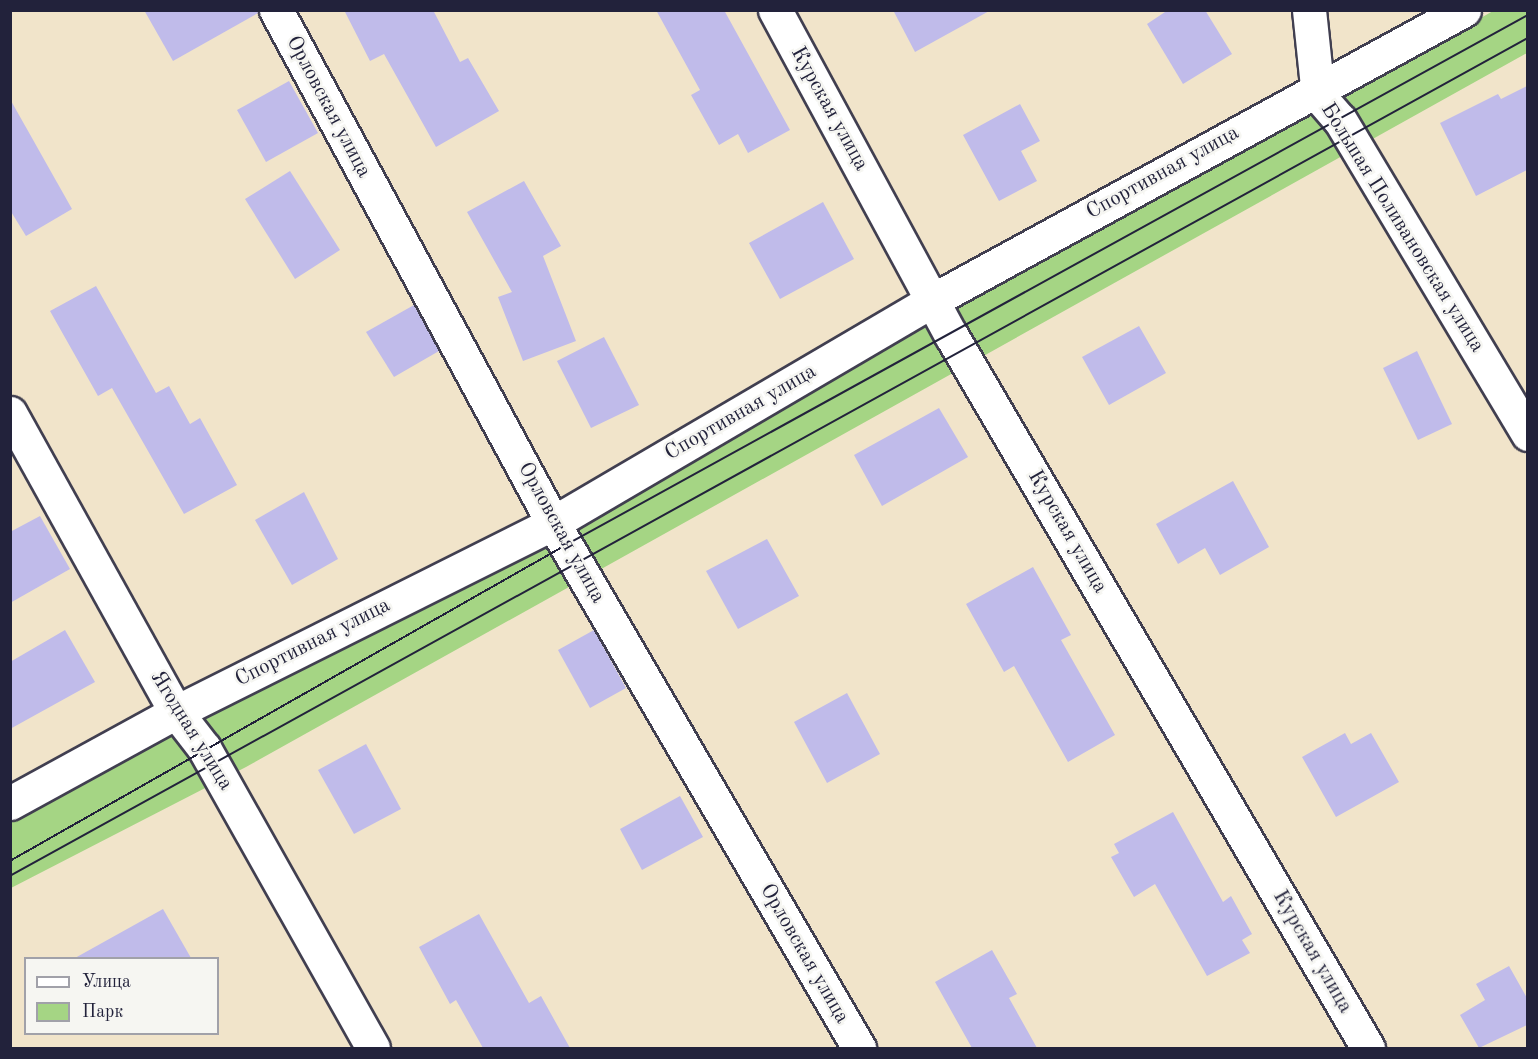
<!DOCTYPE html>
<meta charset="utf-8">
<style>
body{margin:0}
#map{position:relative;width:1538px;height:1059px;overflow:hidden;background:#f1e4ca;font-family:"Old Standard TT",serif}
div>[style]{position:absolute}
.green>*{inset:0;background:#a5d584}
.building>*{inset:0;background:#c0bbea}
.roads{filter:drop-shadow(2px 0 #413f50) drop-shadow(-2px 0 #413f50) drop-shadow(0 2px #413f50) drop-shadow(0 -2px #413f50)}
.minor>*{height:33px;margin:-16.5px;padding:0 16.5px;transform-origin:16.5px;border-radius:16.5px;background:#fff}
.tram>*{height:1.5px;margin:-0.75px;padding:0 0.75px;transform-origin:0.75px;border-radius:0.75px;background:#22223b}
span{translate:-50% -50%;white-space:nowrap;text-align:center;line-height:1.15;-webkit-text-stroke:5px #f6f6f2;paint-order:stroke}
.street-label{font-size:21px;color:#22223b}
.frame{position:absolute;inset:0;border:12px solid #22223b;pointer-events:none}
.legend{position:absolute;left:24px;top:957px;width:195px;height:78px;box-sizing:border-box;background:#f6f6f2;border:2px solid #a1a1a9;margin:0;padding:8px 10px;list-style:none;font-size:18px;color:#22223b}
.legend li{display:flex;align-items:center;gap:12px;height:30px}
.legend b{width:30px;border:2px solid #a1a1a9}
</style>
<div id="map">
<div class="green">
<i style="clip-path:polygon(1493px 11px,1527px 11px,1527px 53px,246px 767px,11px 888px,11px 812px,1353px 91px)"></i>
</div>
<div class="building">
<i style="clip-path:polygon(144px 10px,257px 10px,258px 13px,173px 61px)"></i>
<i style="clip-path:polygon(344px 10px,433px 10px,460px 62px,468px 58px,499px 111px,436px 147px,384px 54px,370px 61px)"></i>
<i style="clip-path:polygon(656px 10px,724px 10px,790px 130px,748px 153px,738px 134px,719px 145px,691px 95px,700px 90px)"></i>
<i style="clip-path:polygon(893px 10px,991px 10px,915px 52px)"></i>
<i style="clip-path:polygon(1168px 10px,1205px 10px,1232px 54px,1183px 84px,1147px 24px)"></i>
<i style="clip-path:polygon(289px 81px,318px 133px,266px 162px,237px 110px)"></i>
<i style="clip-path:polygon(1527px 86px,1527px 170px,1476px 196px,1440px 123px,1498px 94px,1501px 99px)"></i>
<i style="clip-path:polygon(10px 99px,72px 209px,26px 236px,10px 210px)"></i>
<i style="clip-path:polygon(1020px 104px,1040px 141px,1021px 151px,1037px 181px,999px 201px,963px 135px)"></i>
<i style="clip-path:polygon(290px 171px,340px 250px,295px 279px,245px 199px)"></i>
<i style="clip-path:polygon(524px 181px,561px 246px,543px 256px,576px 341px,523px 361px,498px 297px,512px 292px,467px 212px)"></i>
<i style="clip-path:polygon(823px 202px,854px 259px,780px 299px,749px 243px)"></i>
<i style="clip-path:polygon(96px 286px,156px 393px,169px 386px,190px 424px,200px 418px,237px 485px,184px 514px,112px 388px,98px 396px,50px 311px)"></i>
<i style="clip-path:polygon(414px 305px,439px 351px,394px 377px,366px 332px)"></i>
<i style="clip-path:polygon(1139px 326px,1166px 373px,1109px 405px,1082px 357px)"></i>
<i style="clip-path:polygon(604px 337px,639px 405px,591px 428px,557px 361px)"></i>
<i style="clip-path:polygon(1417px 351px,1452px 424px,1418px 440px,1383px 368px)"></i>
<i style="clip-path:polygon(939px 408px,968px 457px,882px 506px,854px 455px)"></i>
<i style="clip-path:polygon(1233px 481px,1269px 547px,1220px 575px,1205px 548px,1178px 564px,1156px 524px)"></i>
<i style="clip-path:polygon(304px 492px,338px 559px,292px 585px,255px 520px)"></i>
<i style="clip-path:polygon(40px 516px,70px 569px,10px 603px,10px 532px)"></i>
<i style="clip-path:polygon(767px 539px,799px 596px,738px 629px,706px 571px)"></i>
<i style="clip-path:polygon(1033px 567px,1071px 635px,1061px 640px,1115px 735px,1068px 762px,1014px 666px,1004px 672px,966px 604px)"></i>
<i style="clip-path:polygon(65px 630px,95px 682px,10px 729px,10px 662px)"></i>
<i style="clip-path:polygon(594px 630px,626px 688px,590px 708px,558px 650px)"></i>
<i style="clip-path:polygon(847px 693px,880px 754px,827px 783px,794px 722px)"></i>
<i style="clip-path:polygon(1345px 733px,1351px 744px,1371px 733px,1399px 782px,1336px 817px,1302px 757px)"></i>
<i style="clip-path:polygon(366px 744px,401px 809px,354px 834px,318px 770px)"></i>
<i style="clip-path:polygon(680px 796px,703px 837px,642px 870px,620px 829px)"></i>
<i style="clip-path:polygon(1173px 812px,1223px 902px,1231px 896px,1252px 934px,1242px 940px,1250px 953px,1207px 976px,1155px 884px,1134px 897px,1111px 857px,1119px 853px,1114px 844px)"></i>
<i style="clip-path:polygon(163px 909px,191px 958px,75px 958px)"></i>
<i style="clip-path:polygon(479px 914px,529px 1003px,541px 996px,570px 1048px,483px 1048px,456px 1000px,450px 1004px,419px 947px)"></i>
<i style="clip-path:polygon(992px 950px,1017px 994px,1009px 998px,1037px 1048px,972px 1048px,935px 982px)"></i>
<i style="clip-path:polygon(1509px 966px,1527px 998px,1527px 1025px,1479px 1048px,1460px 1015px,1485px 1000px,1476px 984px)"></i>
</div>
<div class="roads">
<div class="minor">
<i style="left:276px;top:10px;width:583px;rotate:61.63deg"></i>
<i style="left:553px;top:523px;width:608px;rotate:59.76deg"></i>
<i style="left:775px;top:10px;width:370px;rotate:61.6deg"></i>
<i style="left:951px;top:335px;width:826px;rotate:59.68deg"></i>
<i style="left:1309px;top:10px;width:85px;rotate:84deg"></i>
<i style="left:1318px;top:95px;width:33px;rotate:49deg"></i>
<i style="left:1340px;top:120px;width:366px;rotate:59.1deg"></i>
<i style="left:10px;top:413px;width:342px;rotate:61deg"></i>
<i style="left:176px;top:712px;width:46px;rotate:52.1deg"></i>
<i style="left:204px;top:748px;width:344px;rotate:60.6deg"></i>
<i style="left:10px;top:803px;width:189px;rotate:-28.7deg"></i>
<i style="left:176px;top:712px;width:422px;rotate:-26.6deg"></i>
<i style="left:553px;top:523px;width:441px;rotate:-30.4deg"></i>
<i style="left:933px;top:300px;width:605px;rotate:-28.64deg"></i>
</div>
</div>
<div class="tram">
<i style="left:10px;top:861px;width:640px;rotate:-29.61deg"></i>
<i style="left:566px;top:545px;width:1098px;rotate:-28.85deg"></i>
<i style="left:10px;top:876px;width:1734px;rotate:-28.9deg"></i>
</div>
<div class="street-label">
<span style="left:328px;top:107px;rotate:62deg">Орловская улица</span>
<span style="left:829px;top:109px;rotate:61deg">Курская улица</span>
<span style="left:1163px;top:173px;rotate:-29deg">Спортивная улица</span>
<span style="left:1402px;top:228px;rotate:58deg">Большая Поливановская улица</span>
<span style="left:741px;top:413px;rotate:-30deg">Спортивная улица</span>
<span style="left:1067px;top:532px;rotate:60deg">Курская улица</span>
<span style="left:561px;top:533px;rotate:61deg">Орловская улица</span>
<span style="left:313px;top:643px;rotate:-27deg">Спортивная улица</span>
<span style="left:191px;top:731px;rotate:58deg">Ягодная улица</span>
<span style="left:1312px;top:952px;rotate:60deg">Курская улица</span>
<span style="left:804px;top:954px;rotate:60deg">Орловская улица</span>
</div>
<div class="frame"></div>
<ul class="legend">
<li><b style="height:8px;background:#fff"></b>Улица</li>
<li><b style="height:16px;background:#a5d584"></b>Парк</li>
</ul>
</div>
